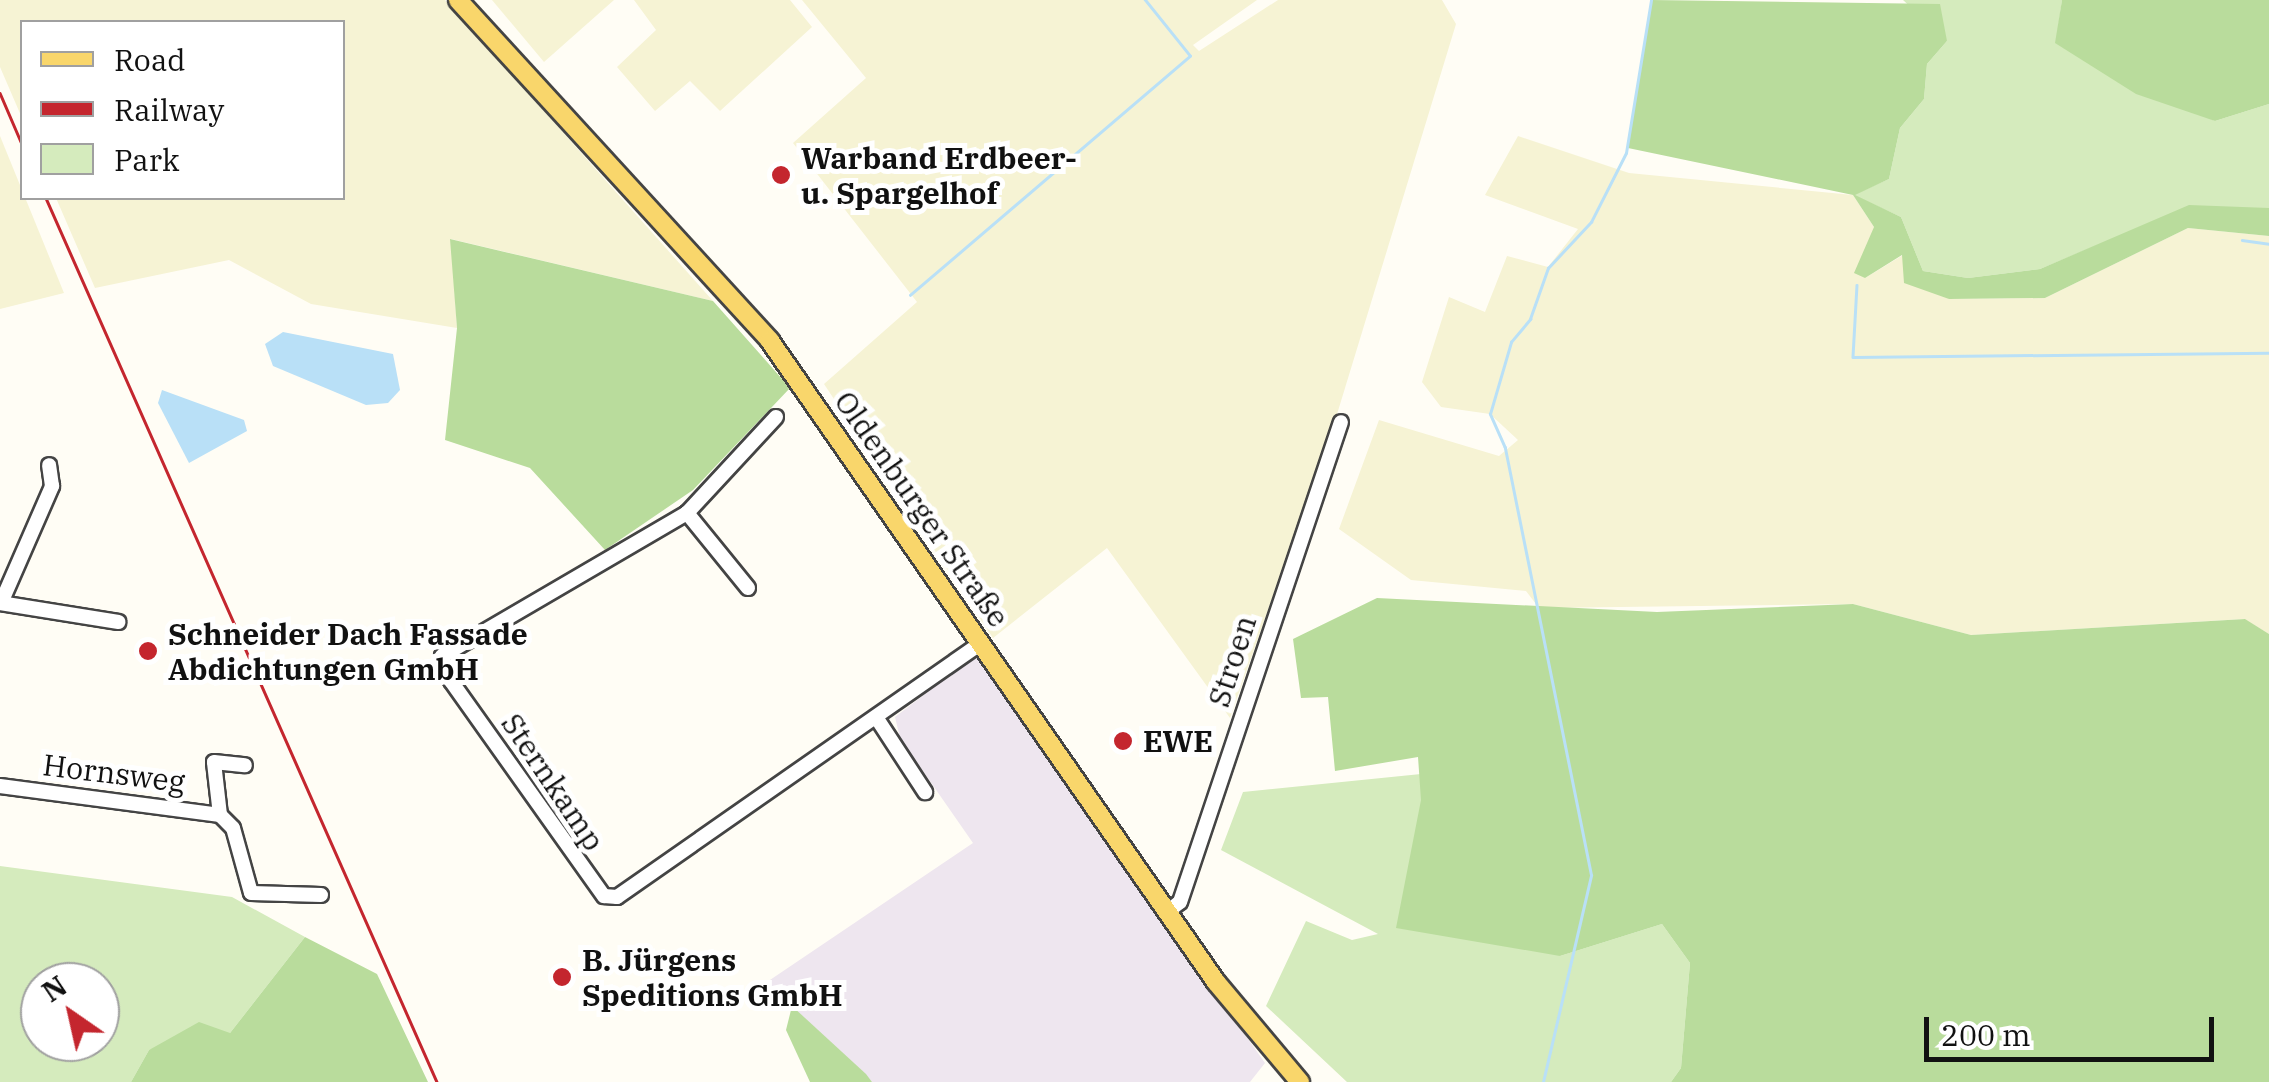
<!DOCTYPE html>
<meta charset="utf-8">
<style>
body{margin:0}
#map{position:relative;width:2269px;height:1082px;overflow:hidden;background:#fffdf5;font-family:"IBM Plex Serif",serif}
div>[style]{position:absolute}
.industrial>*{inset:0;background:#eee6ef}
.farmland>*{inset:0;background:#f6f3d4}
.green>*{inset:0;background:#d5ebbd}
.forest>*{inset:0;background:#b9dc9c}
.water>*{inset:0;background:#b9e0f7}
.stream>*{height:2.5px;margin:-1.25px;padding:0 1.25px;transform-origin:1.25px;border-radius:1.25px;background:#b9e0f7}
.roads{filter:drop-shadow(2px 0 #444) drop-shadow(-2px 0 #444) drop-shadow(0 2px #444) drop-shadow(0 -2px #444)}
.minor>*{height:14px;margin:-7px;padding:0 7px;transform-origin:7px;border-radius:7px;background:#fff}
.major>*{height:18px;margin:-9px;padding:0 9px;transform-origin:9px;border-radius:9px;background:#f9d66b}
.rail>*{height:2.5px;margin:-1.25px;padding:0 1.25px;transform-origin:1.25px;border-radius:1.25px;background:#c4262e}
.dots>*{width:28px;height:28px;translate:-50% -50%;box-sizing:border-box;border:5px solid #fff;border-radius:50%}
span{translate:-50% -50%;white-space:nowrap;text-align:center;line-height:1.15;-webkit-text-stroke:10px #fff;paint-order:stroke}
.poi-label{font-size:30px;color:#111;font-weight:700}
.left{translate:0 -50%;text-align:left}
.street-label{font-size:30px;color:#111}
.legend{position:absolute;left:20px;top:20px;width:325px;height:180px;box-sizing:border-box;background:#fff;border:2px solid #a0a0a0;margin:0;padding:12px 18px;list-style:none;font-size:30px;color:#111}
.legend li{display:flex;align-items:center;gap:20px;height:50px}
.legend b{width:50px;border:2px solid #a0a0a0}
.north{position:absolute;left:20px;top:962px;width:100px;height:100px;box-sizing:border-box;background:#fff;border:2px solid #a0a0a0;border-radius:50%;rotate:326deg;font-size:28px;font-weight:700;line-height:40px;text-align:center;color:#111}
.north::after{content:'';display:block;margin:auto;width:35px;height:45px;background:#c4262e;clip-path:polygon(50% 0,100% 100%,50% 72%,0 100%)}
.scale{position:absolute;left:1924px;top:1017px;width:290px;height:45px;box-sizing:border-box;border:5px solid #111;border-top:0;padding-left:12px;font-size:30px;line-height:35px;white-space:nowrap;color:#111;-webkit-text-stroke:8px #fff;paint-order:stroke}
</style>
<div id="map">
<div class="industrial">
<i style="clip-path:polygon(977px 654px,1265px 1063px,1250px 1082px,872px 1082px,764px 984px,973px 843px,900px 738px,895px 717px)"></i>
</div>
<div class="farmland">
<i style="clip-path:polygon(0 0,445px 0,713px 301px,451px 239px,457px 328px,311px 304px,229px 260px,95px 288px,56px 198px,342px 198px,342px 22px,22px 22px,22px 118px,0 67px)"></i>
<i style="clip-path:polygon(492px 0,614px 0,544px 62px)"></i>
<i style="clip-path:polygon(634px 0,790px 0,812px 27px,720px 111px,690px 81px,655px 111px,617px 67px,656px 30px)"></i>
<i style="clip-path:polygon(802px 0,1257px 0,1193px 45px,1199px 51px,1278px 0,1442px 0,1456px 24px,1338px 411px,1230px 718px,1107px 548px,993px 638px,824px 384px,917px 302px,793px 143px,866px 78px)"></i>
<i style="clip-path:polygon(0 136px,64px 293px,0 309px)"></i>
<i style="clip-path:polygon(1518px 136px,1629px 173px,1853px 195px,1874px 227px,1865px 278px,1903px 255px,1949px 299px,2045px 298px,2188px 228px,2269px 236px,2269px 634px,2244px 619px,1971px 635px,1853px 604px,1539px 608px,1526px 591px,1411px 580px,1339px 529px,1379px 420px,1499px 456px,1518px 440px,1490px 414px,1441px 407px,1422px 382px,1449px 297px,1485px 312px,1507px 256px,1548px 267px,1578px 229px,1485px 195px)"></i>
</div>
<div class="green">
<i style="clip-path:polygon(1903px 0,2062px 0,2056px 43px,2215px 121px,2269px 104px,2269px 208px,2136px 229px,2040px 269px,1968px 278px,1923px 271px,1901px 217px,1853px 195px,1889px 179px,1900px 128px,1924px 99px,1927px 64px,1947px 41px)"></i>
<i style="clip-path:polygon(1421px 774px,1421px 800px,1560px 956px,1662px 924px,1690px 963px,1681px 1068px,1671px 1082px,1347px 1082px,1266px 1006px,1306px 921px,1352px 940px,1378px 934px,1221px 850px,1243px 792px)"></i>
<i style="clip-path:polygon(evenodd,0 866px,232px 897px,305px 937px,230px 1033px,149px 1050px,131px 1082px,0 1082px,0 866px,40px 982px,100px 982px,100px 1042px,40px 1042px,40px 982px)"></i>
</div>
<div class="forest">
<i style="clip-path:polygon(1652px 0,1940px 4px,1947px 41px,1927px 64px,1924px 99px,1900px 128px,1889px 179px,1855px 195px,1901px 217px,1923px 271px,1968px 278px,2040px 269px,2189px 205px,2269px 208px,2269px 236px,2188px 228px,2045px 298px,1949px 299px,1904px 283px,1902px 255px,1865px 278px,1854px 273px,1874px 227px,1853px 195px,1628px 148px)"></i>
<i style="clip-path:polygon(2062px 0,2269px 0,2269px 104px,2215px 121px,2136px 94px,2055px 43px)"></i>
<i style="clip-path:polygon(450px 239px,713px 301px,790px 388px,693px 490px,605px 550px,530px 468px,445px 440px,457px 328px)"></i>
<i style="clip-path:polygon(1377px 598px,1657px 612px,1853px 604px,1971px 635px,2245px 619px,2269px 634px,2269px 1082px,1671px 1082px,1681px 1068px,1690px 963px,1662px 924px,1560px 956px,1396px 928px,1421px 800px,1418px 757px,1335px 771px,1328px 697px,1301px 698px,1293px 639px)"></i>
<i style="clip-path:polygon(305px 937px,377px 974px,428px 1082px,131px 1082px,149px 1050px,199px 1022px,230px 1033px)"></i>
<i style="clip-path:polygon(792px 1006px,866px 1074px,872px 1082px,810px 1082px,786px 1030px)"></i>
</div>
<div class="water">
<i style="clip-path:polygon(283px 332px,393px 354px,400px 390px,388px 403px,366px 405px,273px 366px,265px 344px)"></i>
<i style="clip-path:polygon(162px 390px,244px 420px,247px 431px,189px 463px,158px 403px)"></i>
</div>
<div class="stream">
<i style="left:2242px;top:240px;width:27px;rotate:8deg"></i>
<i style="left:1857px;top:285px;width:72px;rotate:93.2deg"></i>
<i style="left:1853px;top:357px;width:416px;rotate:-0.6deg"></i>
<i style="left:910px;top:295px;width:368px;rotate:-40.5deg"></i>
<i style="left:1190px;top:56px;width:72px;rotate:-128.8deg"></i>
<i style="left:1543px;top:1082px;width:212px;rotate:-76.9deg"></i>
<i style="left:1591px;top:875px;width:436px;rotate:-101.4deg"></i>
<i style="left:1505px;top:448px;width:37px;rotate:-114deg"></i>
<i style="left:1490px;top:414px;width:75px;rotate:-73.7deg"></i>
<i style="left:1511px;top:342px;width:30px;rotate:-50deg"></i>
<i style="left:1530px;top:319px;width:54px;rotate:-70.6deg"></i>
<i style="left:1548px;top:268px;width:63px;rotate:-46.9deg"></i>
<i style="left:1591px;top:222px;width:77px;rotate:-63.1deg"></i>
<i style="left:1626px;top:153px;width:155px;rotate:-80.7deg"></i>
</div>
<div class="roads">
<div class="minor">
<i style="left:687px;top:513px;width:131px;rotate:-47.2deg"></i>
<i style="left:748px;top:588px;width:97px;rotate:-129.1deg"></i>
<i style="left:687px;top:513px;width:284px;rotate:149.7deg"></i>
<i style="left:442px;top:656px;width:27px;rotate:70deg"></i>
<i style="left:451px;top:681px;width:264px;rotate:54.6deg"></i>
<i style="left:604px;top:896px;width:13px;rotate:4deg"></i>
<i style="left:617px;top:897px;width:444px;rotate:-34.9deg"></i>
<i style="left:0;top:603px;width:120px;rotate:9.1deg"></i>
<i style="left:1px;top:603px;width:128px;rotate:-66.4deg"></i>
<i style="left:52px;top:486px;width:21px;rotate:-98deg"></i>
<i style="left:876px;top:717px;width:90px;rotate:56.8deg"></i>
<i style="left:0;top:786px;width:222px;rotate:7.5deg"></i>
<i style="left:220px;top:815px;width:18px;rotate:45deg"></i>
<i style="left:233px;top:828px;width:67px;rotate:74.5deg"></i>
<i style="left:251px;top:893px;width:70px;rotate:1.6deg"></i>
<i style="left:220px;top:815px;width:53px;rotate:-96.5deg"></i>
<i style="left:214px;top:762px;width:31px;rotate:6deg"></i>
<i style="left:1167px;top:912px;width:16px;rotate:-38deg"></i>
<i style="left:1180px;top:902px;width:506px;rotate:-71.46deg"></i>
</div>
<div class="major">
<i style="left:458px;top:0;width:462px;rotate:47.5deg"></i>
<i style="left:770px;top:341px;width:781px;rotate:55.17deg"></i>
<i style="left:1216px;top:982px;width:131px;rotate:50deg"></i>
</div>
</div>
<div class="rail">
<i style="left:0;top:93px;width:56px;rotate:66.7deg"></i>
<i style="left:46px;top:198px;width:967px;rotate:66.14deg"></i>
</div>
<div class="dots">
<i style="left:781px;top:175px;background:#c4262e"></i>
<i style="left:148px;top:651px;background:#c4262e"></i>
<i style="left:1123px;top:741px;background:#c4262e"></i>
<i style="left:562px;top:977px;background:#c4262e"></i>
</div>
<div class="poi-label">
<span class="left" style="left:801px;top:175px">Warband Erdbeer-<br>u. Spargelhof</span>
<span class="left" style="left:168px;top:651px">Schneider Dach Fassade<br>Abdichtungen GmbH</span>
<span class="left" style="left:1143px;top:741px">EWE</span>
<span class="left" style="left:582px;top:977px">B. Jürgens<br>Speditions GmbH</span>
</div>
<div class="street-label">
<span style="left:922px;top:509px;rotate:55deg">Oldenburger Straße</span>
<span style="left:1232px;top:661px;rotate:-72deg">Stroen</span>
<span style="left:114px;top:773px;rotate:7deg">Hornsweg</span>
<span style="left:553px;top:782px;rotate:56deg">Sternkamp</span>
</div>
<ul class="legend">
<li><b style="height:12px;background:#f9d66b"></b>Road</li>
<li><b style="height:12px;background:#c4262e"></b>Railway</li>
<li><b style="height:28px;background:#d5ebbd"></b>Park</li>
</ul>
<div class="north">N</div>
<div class="scale">200 m</div>
</div>
